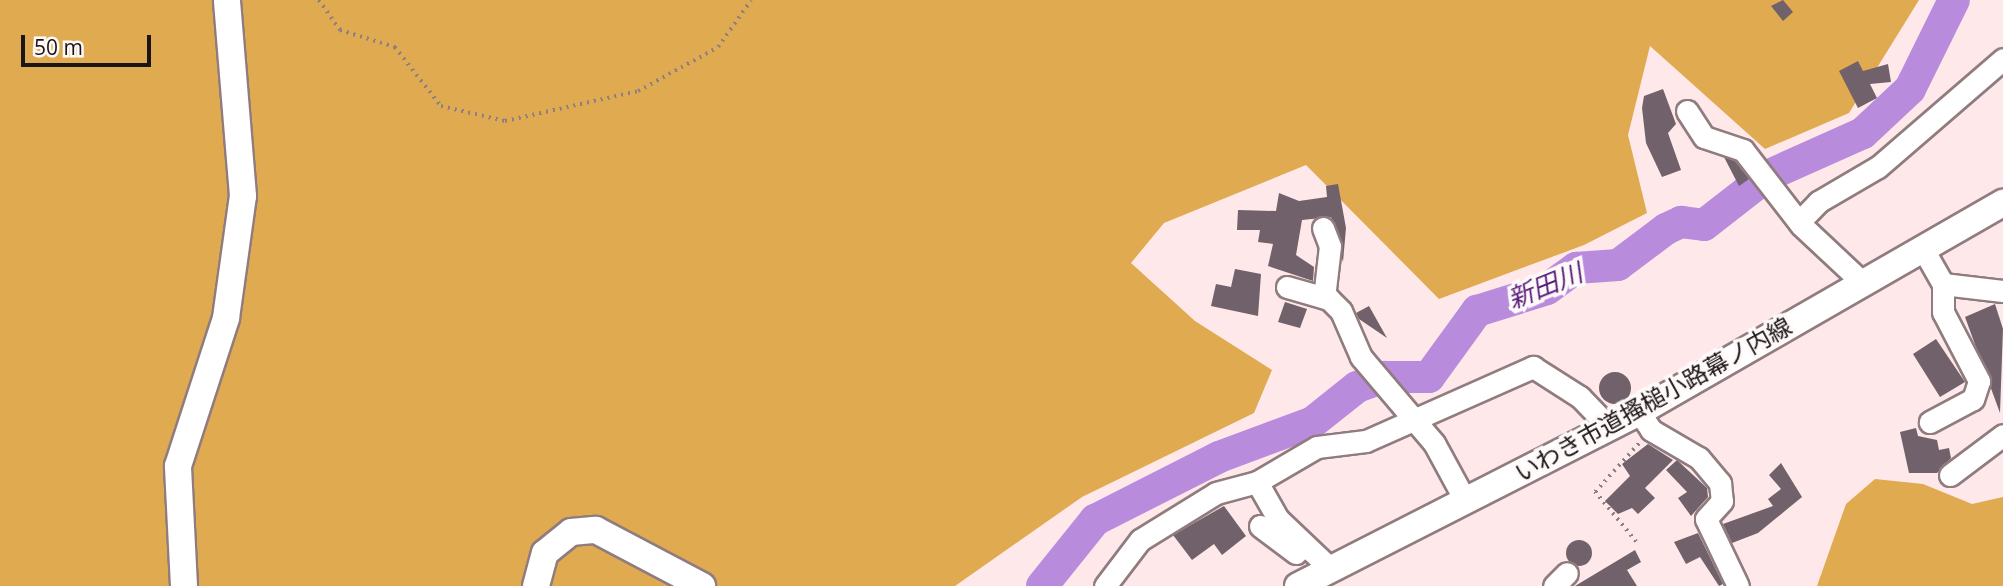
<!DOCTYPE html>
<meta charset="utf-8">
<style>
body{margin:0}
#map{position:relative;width:2003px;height:586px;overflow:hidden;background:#fee8e9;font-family:"Open Sans","Noto Sans JP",sans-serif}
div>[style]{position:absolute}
.forest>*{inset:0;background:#e0aa51}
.river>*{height:32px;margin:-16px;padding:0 16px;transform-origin:16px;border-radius:16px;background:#b88bdc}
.building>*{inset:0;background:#70616a}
.round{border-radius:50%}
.path>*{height:3.5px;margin-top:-1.75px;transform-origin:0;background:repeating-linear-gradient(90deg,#8e7f80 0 2px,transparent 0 7px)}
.roads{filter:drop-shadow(2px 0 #907c7e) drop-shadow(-2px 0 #907c7e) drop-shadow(0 2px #907c7e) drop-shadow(0 -2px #907c7e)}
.minor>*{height:21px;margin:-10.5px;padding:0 10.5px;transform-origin:10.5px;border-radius:10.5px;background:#fff}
.tertiary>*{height:26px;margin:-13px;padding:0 13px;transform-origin:13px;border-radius:13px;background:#fff}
span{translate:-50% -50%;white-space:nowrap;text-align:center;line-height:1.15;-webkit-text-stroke:7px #fffafa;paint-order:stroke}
.street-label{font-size:24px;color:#1c1516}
.water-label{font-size:26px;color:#591f7d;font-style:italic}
.scale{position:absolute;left:21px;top:35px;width:130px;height:32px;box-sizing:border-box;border:4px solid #1c1516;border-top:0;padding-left:9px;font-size:21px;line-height:24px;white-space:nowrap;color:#1c1516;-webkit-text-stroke:5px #fffafa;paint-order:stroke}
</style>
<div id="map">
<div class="forest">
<i style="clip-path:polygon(0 0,1919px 0,1849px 113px,1765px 149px,1650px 46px,1628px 135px,1647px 213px,1584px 245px,1439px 299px,1306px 165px,1164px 223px,1131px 263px,1195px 321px,1272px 370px,1254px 413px,1082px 497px,955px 586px,0 586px)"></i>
<i style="clip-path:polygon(1875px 479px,1923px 484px,1972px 504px,2003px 497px,2003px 586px,1817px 586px,1846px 504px)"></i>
</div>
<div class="river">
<i style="left:1042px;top:586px;width:85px;rotate:-51.2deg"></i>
<i style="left:1095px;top:520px;width:139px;rotate:-26.9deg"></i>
<i style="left:1219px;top:457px;width:100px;rotate:-20.4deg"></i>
<i style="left:1313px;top:422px;width:56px;rotate:-38.5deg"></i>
<i style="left:1357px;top:387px;width:30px;rotate:-20deg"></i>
<i style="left:1385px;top:377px;width:44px"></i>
<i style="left:1429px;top:377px;width:82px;rotate:-54deg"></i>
<i style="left:1477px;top:311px;width:73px;rotate:-17.4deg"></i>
<i style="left:1547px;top:289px;width:36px;rotate:-36deg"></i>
<i style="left:1576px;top:268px;width:42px;rotate:-4.1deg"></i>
<i style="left:1618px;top:265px;width:60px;rotate:-36.9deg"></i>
<i style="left:1666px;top:229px;width:17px;rotate:-25deg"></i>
<i style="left:1681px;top:222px;width:23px;rotate:7deg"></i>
<i style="left:1704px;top:225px;width:80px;rotate:-37.9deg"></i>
<i style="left:1767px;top:176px;width:105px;rotate:-24.1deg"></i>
<i style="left:1863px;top:133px;width:64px;rotate:-43.1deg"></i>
<i style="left:1910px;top:89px;width:99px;rotate:-63.7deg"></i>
</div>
<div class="building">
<i style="clip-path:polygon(1783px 0,1793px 12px,1783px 21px,1771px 6px)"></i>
<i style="clip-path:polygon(1858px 61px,1863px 71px,1888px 64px,1891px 82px,1870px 84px,1877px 98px,1858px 108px,1839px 71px)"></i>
<i style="clip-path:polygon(1663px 89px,1676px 124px,1668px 133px,1681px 170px,1662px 177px,1646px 143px,1642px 108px,1644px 96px)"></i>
<i style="clip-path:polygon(1724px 157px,1735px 161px,1749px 179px,1739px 186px)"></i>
<i style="clip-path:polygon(1338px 184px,1346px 228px,1343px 262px,1331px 217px,1302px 220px,1296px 255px,1314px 267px,1313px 281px,1268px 266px,1273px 244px,1258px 242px,1260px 230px,1237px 230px,1238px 210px,1276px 211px,1279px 193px,1299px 201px,1327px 197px,1326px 186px)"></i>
<i style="clip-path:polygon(1235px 269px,1261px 274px,1258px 316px,1211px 306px,1216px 284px,1231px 287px)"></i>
<i style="clip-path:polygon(1285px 302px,1307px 309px,1300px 328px,1278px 322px)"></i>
<i style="clip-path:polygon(1995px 304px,2003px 329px,2000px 413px,1965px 317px)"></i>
<i style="clip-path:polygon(1369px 306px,1387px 338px,1359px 319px,1356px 313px)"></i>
<i style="clip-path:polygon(1936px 339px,1965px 382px,1940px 397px,1913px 354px)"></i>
<i class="round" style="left:1599px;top:372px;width:32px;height:32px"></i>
<i style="clip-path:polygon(1916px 428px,1918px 436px,1937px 440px,1939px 450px,1949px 448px,1951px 458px,1937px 473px,1909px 473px,1900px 432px)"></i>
<i style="clip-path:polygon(1648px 444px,1673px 460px,1645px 488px,1655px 498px,1638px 514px,1632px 508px,1618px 514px,1605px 501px,1630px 476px,1622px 464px)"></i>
<i style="clip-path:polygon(1677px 460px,1707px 488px,1708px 497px,1691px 516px,1678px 498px,1687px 492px,1666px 470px)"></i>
<i style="clip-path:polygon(1781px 463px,1802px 497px,1758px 533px,1732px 543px,1723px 524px,1773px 506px,1768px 499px,1781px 489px,1769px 475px)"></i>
<i style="clip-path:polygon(1224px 506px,1246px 536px,1222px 555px,1214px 544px,1192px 560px,1173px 535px)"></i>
<i style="clip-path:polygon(1698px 533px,1723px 584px,1719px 586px,1700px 557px,1686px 564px,1674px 542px)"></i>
<i class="round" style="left:1566px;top:540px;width:26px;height:26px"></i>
<i style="clip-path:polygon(1635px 550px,1641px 562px,1627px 570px,1637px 586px,1575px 586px)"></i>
</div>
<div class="path">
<i style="left:319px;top:0;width:37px;rotate:55deg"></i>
<i style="left:340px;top:30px;width:58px;rotate:17.2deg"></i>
<i style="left:395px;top:47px;width:75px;rotate:52.1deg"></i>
<i style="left:441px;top:106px;width:66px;rotate:13.2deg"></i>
<i style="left:505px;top:121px;width:136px;rotate:-12.7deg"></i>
<i style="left:638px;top:91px;width:91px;rotate:-28.8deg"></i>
<i style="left:718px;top:47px;width:57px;rotate:-54.9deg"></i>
<i style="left:1636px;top:542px;width:65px;rotate:-129.4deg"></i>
<i style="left:1595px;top:492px;width:67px;rotate:-48deg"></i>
</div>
<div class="roads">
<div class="minor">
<i style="left:1687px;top:111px;width:31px;rotate:57deg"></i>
<i style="left:1704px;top:137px;width:41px;rotate:18.4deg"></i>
<i style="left:1743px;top:150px;width:95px;rotate:52.3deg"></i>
<i style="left:1801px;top:225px;width:85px;rotate:43.1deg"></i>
<i style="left:1799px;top:222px;width:28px;rotate:-46deg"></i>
<i style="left:1818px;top:202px;width:69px;rotate:-30.3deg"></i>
<i style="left:1878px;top:167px;width:165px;rotate:-40.8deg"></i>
<i style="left:1323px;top:228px;width:19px;rotate:69deg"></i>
<i style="left:1330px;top:246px;width:52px;rotate:96.6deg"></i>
<i style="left:1923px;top:249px;width:40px;rotate:60.3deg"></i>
<i style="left:1943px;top:284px;width:28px;rotate:90deg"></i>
<i style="left:1943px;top:312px;width:78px;rotate:62.4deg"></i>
<i style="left:1979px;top:381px;width:19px;rotate:108deg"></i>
<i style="left:1973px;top:399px;width:49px;rotate:151.9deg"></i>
<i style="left:1943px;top:284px;width:60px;rotate:6.7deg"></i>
<i style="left:1287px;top:287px;width:44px;rotate:15.9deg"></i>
<i style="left:1329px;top:299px;width:17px;rotate:45deg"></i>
<i style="left:1341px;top:311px;width:50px;rotate:66.5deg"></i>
<i style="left:1361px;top:357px;width:113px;rotate:49.7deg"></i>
<i style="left:1434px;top:443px;width:65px;rotate:61.5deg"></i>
<i style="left:1639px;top:412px;width:22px;rotate:56deg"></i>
<i style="left:1651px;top:430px;width:56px;rotate:30.3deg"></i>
<i style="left:1699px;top:458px;width:33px;rotate:50deg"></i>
<i style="left:1720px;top:483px;width:18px;rotate:84deg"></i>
<i style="left:1722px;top:501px;width:24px;rotate:132deg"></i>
<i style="left:1706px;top:519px;width:74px;rotate:64.5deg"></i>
<i style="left:1950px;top:475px;width:66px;rotate:-37deg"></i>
<i style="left:1257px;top:482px;width:43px;rotate:60.4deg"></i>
<i style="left:1278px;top:519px;width:74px;rotate:43.4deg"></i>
<i style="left:1260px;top:526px;width:45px;rotate:36.9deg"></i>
<i style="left:1105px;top:586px;width:58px;rotate:-52.7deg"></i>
<i style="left:1140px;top:540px;width:89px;rotate:-31.7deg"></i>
<i style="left:1216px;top:493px;width:42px;rotate:-15deg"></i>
<i style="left:1257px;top:482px;width:69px;rotate:-30.3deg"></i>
<i style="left:1317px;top:447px;width:49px;rotate:-7deg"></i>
<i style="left:1366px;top:441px;width:183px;rotate:-23.9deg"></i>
<i style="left:1533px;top:367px;width:56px;rotate:32.6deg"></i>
<i style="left:1580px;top:397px;width:42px;rotate:46deg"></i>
<i style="left:1554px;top:586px;width:18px;rotate:-45deg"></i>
</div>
<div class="tertiary">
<i style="left:184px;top:586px;width:120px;rotate:-92.9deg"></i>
<i style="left:178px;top:466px;width:156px;rotate:-72deg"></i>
<i style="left:226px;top:318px;width:123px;rotate:-82.1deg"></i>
<i style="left:243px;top:196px;width:197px;rotate:-94.7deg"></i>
<i style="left:536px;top:586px;width:34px;rotate:-75deg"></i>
<i style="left:545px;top:553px;width:33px;rotate:-39deg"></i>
<i style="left:571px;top:532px;width:25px;rotate:-5deg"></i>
<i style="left:596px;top:530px;width:120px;rotate:27.8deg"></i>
<i style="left:1298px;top:586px;width:383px;rotate:-27deg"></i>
<i style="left:1639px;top:412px;width:420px;rotate:-29.9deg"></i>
</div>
</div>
<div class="street-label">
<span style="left:1653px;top:399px;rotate:-29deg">いわき市道搔槌小路幕ノ内線</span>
</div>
<div class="water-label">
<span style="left:1545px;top:286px;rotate:-22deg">新田川</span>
</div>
<div class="scale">50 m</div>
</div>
